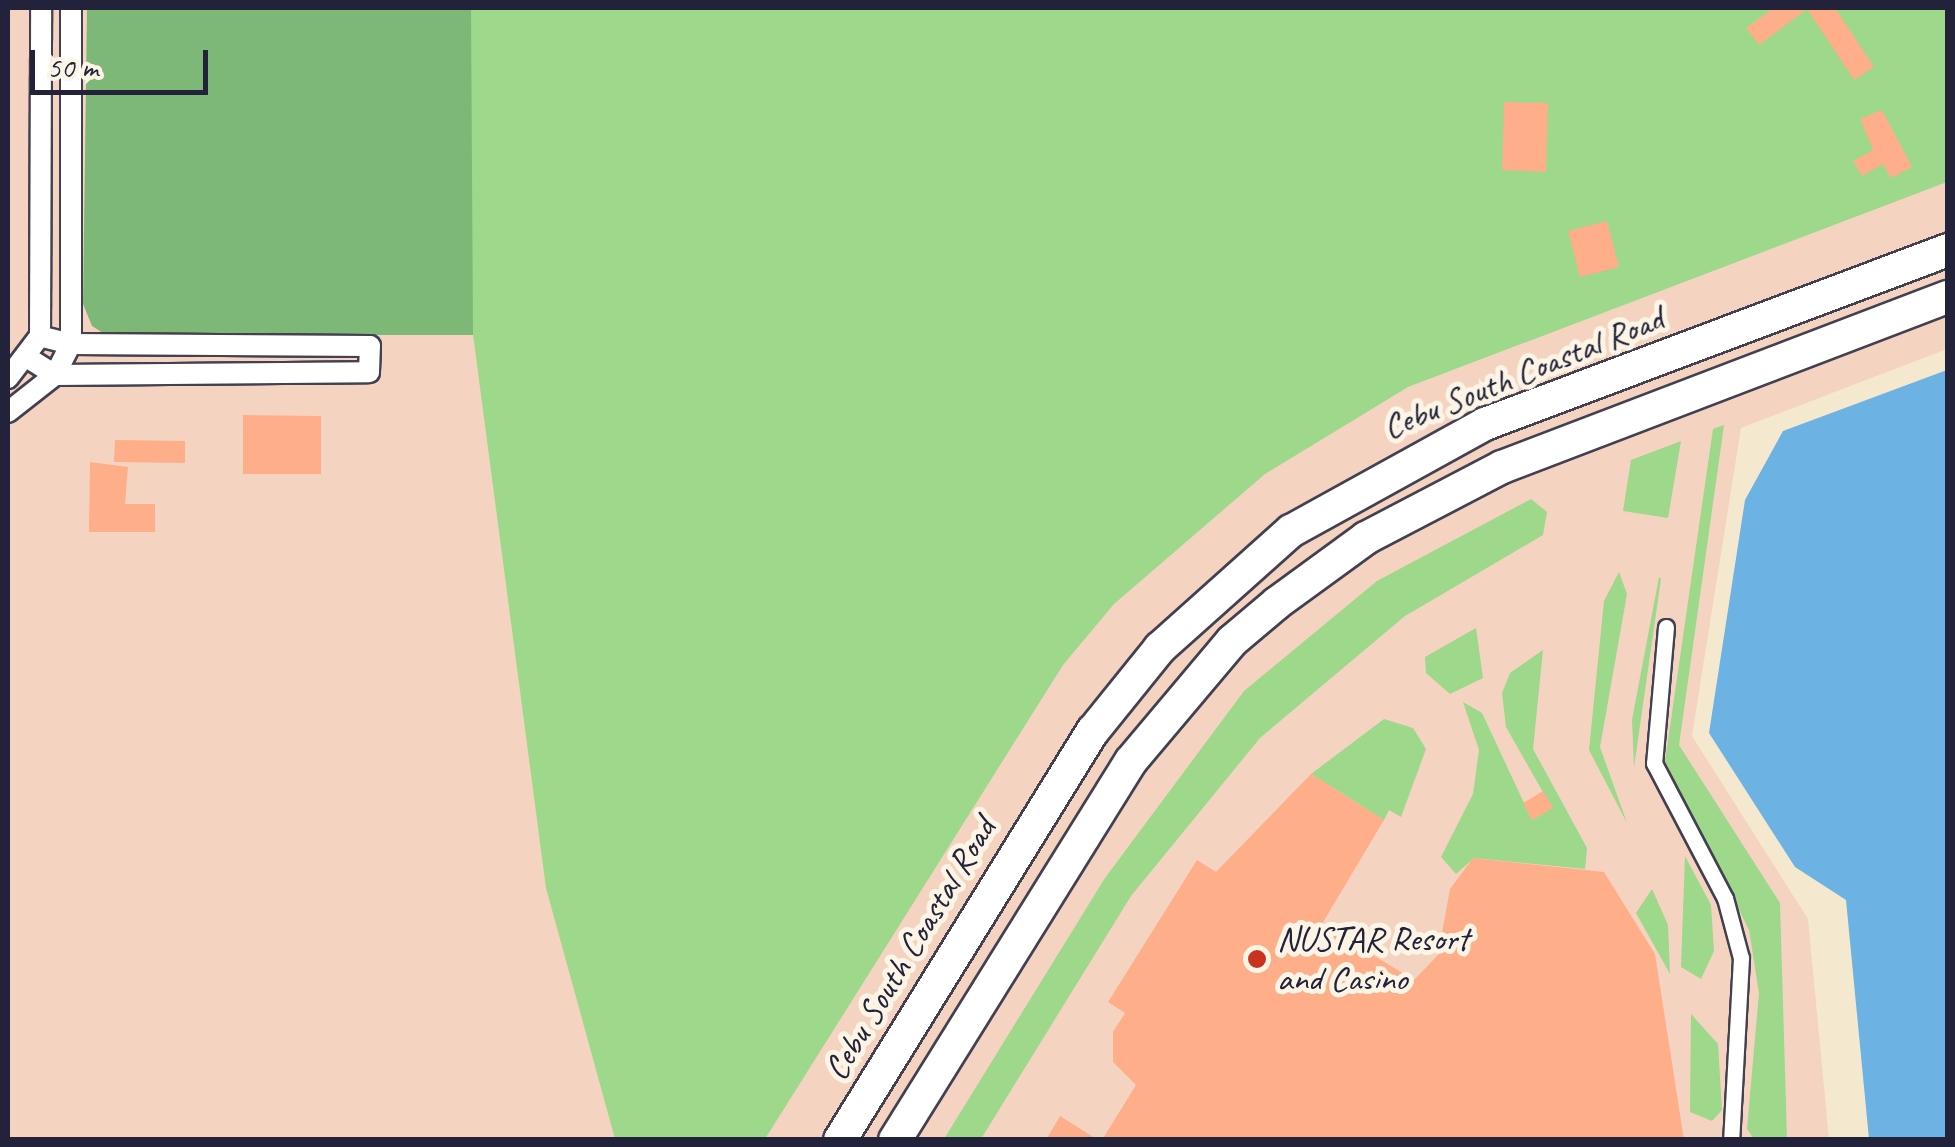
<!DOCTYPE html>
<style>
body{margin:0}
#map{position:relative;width:1955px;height:1147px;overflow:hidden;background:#f4e9ce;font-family:Caveat,sans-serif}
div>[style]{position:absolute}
.built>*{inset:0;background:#f5d3c1}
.green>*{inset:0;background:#9dd88b}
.forest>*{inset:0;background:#7eb877}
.water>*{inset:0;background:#6cb2e3}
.building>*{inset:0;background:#feae89}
.roads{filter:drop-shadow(2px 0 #424051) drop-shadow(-2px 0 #424051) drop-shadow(0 2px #424051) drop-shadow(0 -2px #424051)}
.pedestrian>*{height:15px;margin:-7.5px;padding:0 7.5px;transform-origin:7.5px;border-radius:7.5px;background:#fff}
.minor>*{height:20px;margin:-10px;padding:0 10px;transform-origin:10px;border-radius:10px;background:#fff}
.trunk>*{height:32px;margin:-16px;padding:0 16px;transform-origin:16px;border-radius:16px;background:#fff}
.dots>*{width:28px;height:28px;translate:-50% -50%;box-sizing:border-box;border:5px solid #fcf5e5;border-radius:50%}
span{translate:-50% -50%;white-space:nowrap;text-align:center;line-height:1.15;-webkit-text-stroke:10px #fcf5e5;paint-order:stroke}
.street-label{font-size:35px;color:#22223b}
.poi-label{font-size:35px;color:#22223b}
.left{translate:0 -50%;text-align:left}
.frame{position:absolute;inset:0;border:10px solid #22223b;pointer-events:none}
.scale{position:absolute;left:30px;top:50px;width:178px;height:45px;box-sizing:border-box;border:5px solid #22223b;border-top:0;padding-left:12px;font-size:30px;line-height:35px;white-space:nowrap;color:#22223b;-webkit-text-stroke:8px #fcf5e5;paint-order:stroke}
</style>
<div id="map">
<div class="built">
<i style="clip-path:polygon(8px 8px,1947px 8px,1947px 349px,1741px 428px,1692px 736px,1808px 919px,1829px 1139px,8px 1139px)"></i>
</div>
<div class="green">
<i style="clip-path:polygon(430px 8px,1947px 8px,1947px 182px,1408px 387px,1265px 474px,1114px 604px,1063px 665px,765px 1139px,615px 1139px,546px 888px)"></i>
<i style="clip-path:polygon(1724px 425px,1679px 745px,1780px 903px,1787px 1139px,1754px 1139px,1747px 1129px,1759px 993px,1749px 930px,1665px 761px,1713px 429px)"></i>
<i style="clip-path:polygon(1681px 441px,1668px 518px,1623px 511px,1631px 460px)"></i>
<i style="clip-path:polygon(1531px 499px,1547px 512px,1543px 535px,1405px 616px,1260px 738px,1131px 896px,981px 1139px,944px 1139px,1105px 878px,1244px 691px,1377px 581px)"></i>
<i style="clip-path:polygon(1619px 572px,1627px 594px,1600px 747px,1627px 823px,1589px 750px,1604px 601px)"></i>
<i style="clip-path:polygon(1659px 577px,1661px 579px,1634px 767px,1632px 720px)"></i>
<i style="clip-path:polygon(1476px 628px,1483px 678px,1450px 694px,1426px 673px,1425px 657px)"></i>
<i style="clip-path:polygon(1543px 650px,1533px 749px,1587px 848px,1585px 869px,1474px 858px,1456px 874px,1441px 857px,1473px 794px,1479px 750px,1463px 702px,1482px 713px,1532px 820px,1552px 808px,1506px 727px,1502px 693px,1510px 673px)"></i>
<i style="clip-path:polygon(1384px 719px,1413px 728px,1426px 749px,1401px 817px,1389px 810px,1384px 820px,1311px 774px)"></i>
<i style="clip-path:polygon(1685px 856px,1711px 905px,1714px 951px,1701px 979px,1681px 967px)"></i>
<i style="clip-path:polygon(1652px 889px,1668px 925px,1670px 974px,1636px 913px)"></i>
<i style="clip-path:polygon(1691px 1014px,1718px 1044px,1722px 1110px,1712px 1121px,1690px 1112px)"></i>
</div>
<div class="forest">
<i style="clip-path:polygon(87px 8px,471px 8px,473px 335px,106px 335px,92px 326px,83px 304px)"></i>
</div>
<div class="water">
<i style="clip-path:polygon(1947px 370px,1947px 1139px,1869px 1139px,1846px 900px,1795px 867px,1709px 733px,1745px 500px,1783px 431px)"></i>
</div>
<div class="building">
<i style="clip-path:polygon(1774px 8px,1835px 8px,1874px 67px,1854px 80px,1807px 9px,1759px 45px,1746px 28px)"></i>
<i style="clip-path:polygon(1504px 102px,1548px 103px,1546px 172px,1502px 170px)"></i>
<i style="clip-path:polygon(1882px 110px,1912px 167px,1891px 178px,1883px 164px,1862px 176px,1853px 161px,1873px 150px,1860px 119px)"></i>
<i style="clip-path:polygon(1607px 221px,1619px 267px,1580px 277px,1568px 231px)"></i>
<i style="clip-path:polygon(243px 415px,321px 416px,321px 474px,243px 474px)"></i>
<i style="clip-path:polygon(115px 440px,185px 441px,185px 463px,114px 462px)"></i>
<i style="clip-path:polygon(90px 462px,128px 467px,125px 504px,155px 504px,155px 532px,89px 532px)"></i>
<i style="clip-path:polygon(1311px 774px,1384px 820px,1322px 924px,1414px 980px,1438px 955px,1450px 889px,1473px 858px,1604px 872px,1655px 954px,1684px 1140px,1102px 1140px,1136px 1085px,1113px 1062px,1113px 1032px,1125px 1013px,1108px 1002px,1197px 860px,1216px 872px)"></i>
<i style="clip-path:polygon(1543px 791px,1553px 808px,1532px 820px,1523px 803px)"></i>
<i style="clip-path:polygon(1060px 1116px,1098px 1140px,1046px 1140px)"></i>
</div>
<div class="roads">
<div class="pedestrian">
<i style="left:1666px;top:627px;width:137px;rotate:95deg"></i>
<i style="left:1654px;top:763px;width:153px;rotate:62.3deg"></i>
<i style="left:1725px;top:898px;width:62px;rotate:75.1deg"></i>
<i style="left:1741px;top:958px;width:182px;rotate:93.1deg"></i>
</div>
<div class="minor">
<i style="left:28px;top:358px;width:32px;rotate:32deg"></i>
<i style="left:55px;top:375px;width:314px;rotate:-0.5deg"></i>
<i style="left:369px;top:372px;width:26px;rotate:-88deg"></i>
<i style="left:370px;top:346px;width:299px;rotate:-179.6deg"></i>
<i style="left:71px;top:344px;width:32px;rotate:-166deg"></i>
<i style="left:8px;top:378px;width:53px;rotate:-52.7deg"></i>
<i style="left:40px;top:336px;width:328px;rotate:-89.8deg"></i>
<i style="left:8px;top:412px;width:60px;rotate:-38.2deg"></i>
<i style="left:55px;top:375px;width:35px;rotate:-63deg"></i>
<i style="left:71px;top:344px;width:336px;rotate:-90deg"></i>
</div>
<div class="trunk">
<i style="left:840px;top:1140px;width:481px;rotate:-58.3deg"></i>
<i style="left:1093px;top:731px;width:107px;rotate:-51.1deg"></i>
<i style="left:1160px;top:648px;width:176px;rotate:-41.8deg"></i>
<i style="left:1291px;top:531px;width:222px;rotate:-28.9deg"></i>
<i style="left:1485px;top:424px;width:495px;rotate:-20.6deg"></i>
<i style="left:895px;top:1140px;width:446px;rotate:-58.1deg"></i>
<i style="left:1131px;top:761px;width:157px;rotate:-49.9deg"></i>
<i style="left:1232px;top:641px;width:59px;rotate:-40.2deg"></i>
<i style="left:1277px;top:603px;width:110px;rotate:-36.1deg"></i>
<i style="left:1366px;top:538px;width:153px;rotate:-27.6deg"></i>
<i style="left:1502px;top:467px;width:477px;rotate:-20.9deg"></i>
</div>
</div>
<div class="dots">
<i style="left:1257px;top:959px;background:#c8321e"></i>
</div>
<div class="street-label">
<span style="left:1523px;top:373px;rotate:-22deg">Cebu South Coastal Road</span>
<span style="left:910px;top:949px;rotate:-59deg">Cebu South Coastal Road</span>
</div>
<div class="poi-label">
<span class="left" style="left:1277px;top:959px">NUSTAR Resort<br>and Casino</span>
</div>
<div class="frame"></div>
<div class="scale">50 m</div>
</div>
